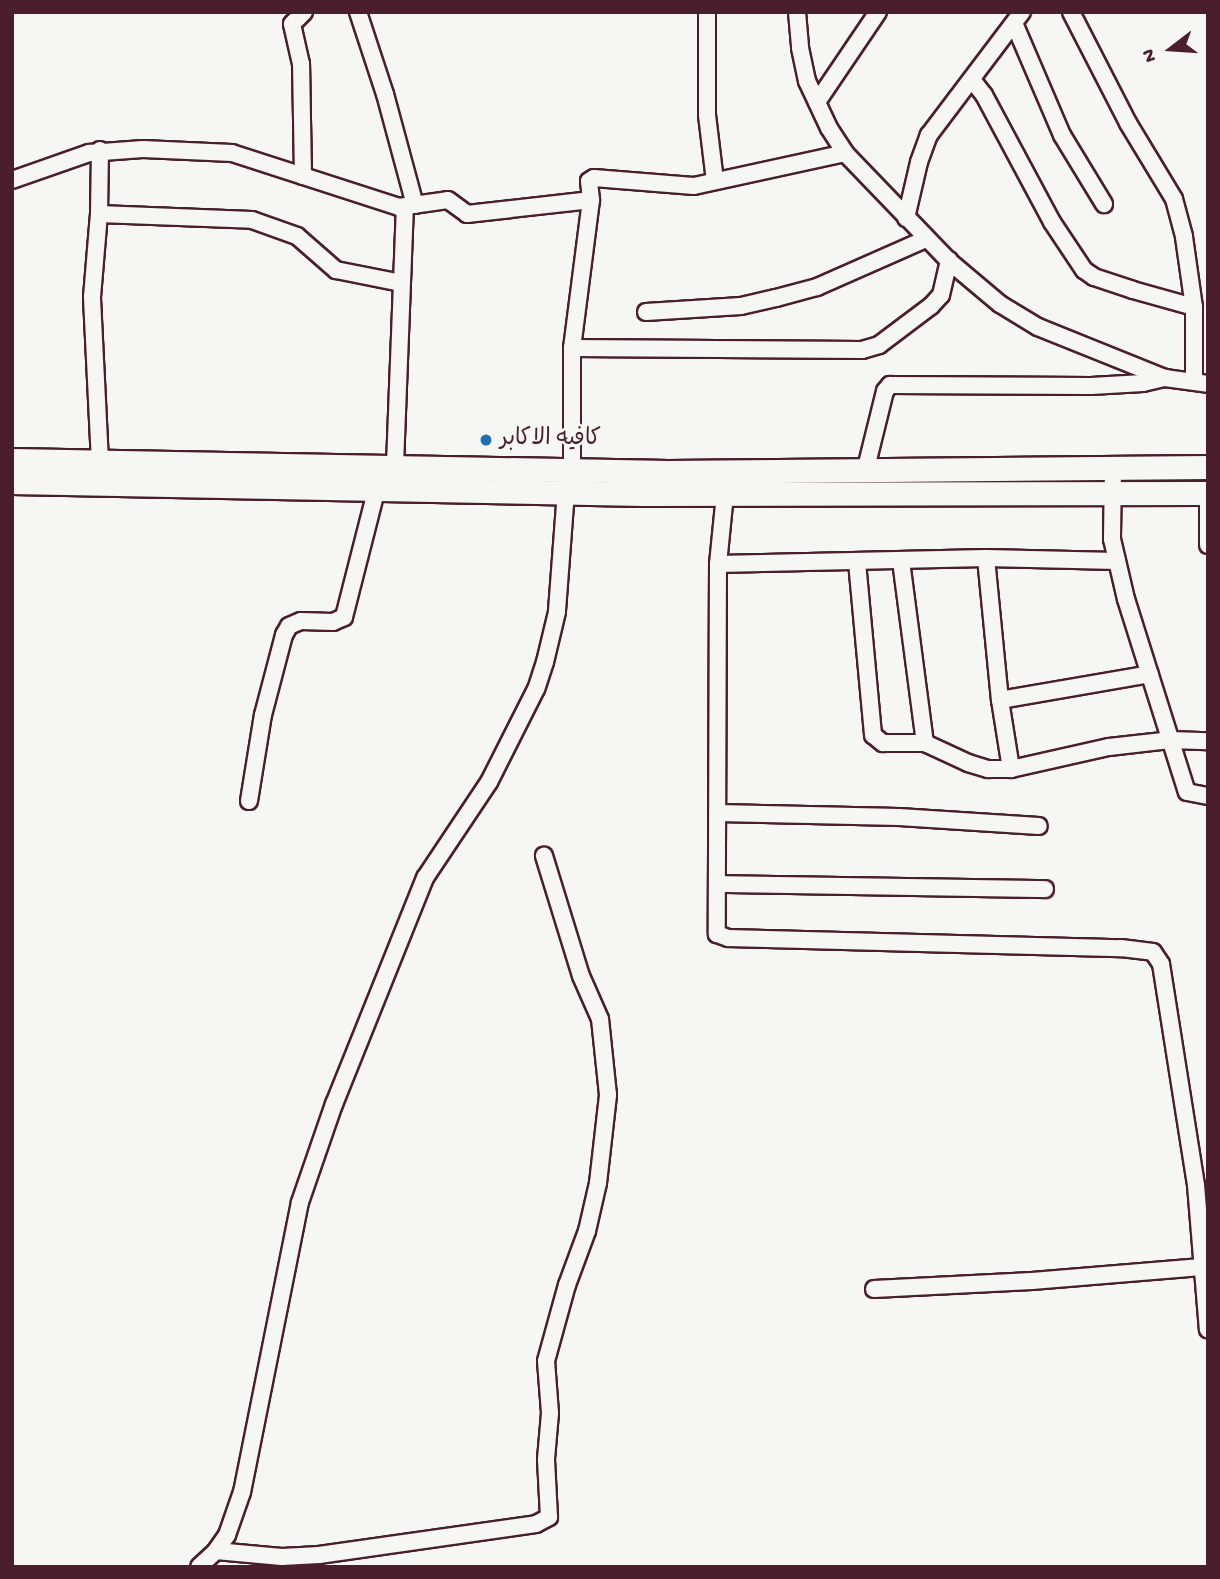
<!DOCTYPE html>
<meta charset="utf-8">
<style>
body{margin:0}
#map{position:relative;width:1220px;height:1579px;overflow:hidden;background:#f6f6f2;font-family:"Gochi Hand","Playpen Sans Arabic",sans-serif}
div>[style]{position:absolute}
.roads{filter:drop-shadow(2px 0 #4a1f2b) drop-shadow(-2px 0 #4a1f2b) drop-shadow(0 2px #4a1f2b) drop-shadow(0 -2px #4a1f2b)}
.street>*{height:16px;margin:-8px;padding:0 8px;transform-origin:8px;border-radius:8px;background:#f6f6f2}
.secondary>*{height:23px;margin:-11.5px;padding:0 11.5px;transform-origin:11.5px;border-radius:11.5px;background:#f6f6f2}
.dots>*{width:19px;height:19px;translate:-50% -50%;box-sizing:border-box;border:4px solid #f6f6f2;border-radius:50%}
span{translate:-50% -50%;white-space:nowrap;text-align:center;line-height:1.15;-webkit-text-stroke:5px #f6f6f2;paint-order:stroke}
.poi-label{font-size:23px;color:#4a1f2b}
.left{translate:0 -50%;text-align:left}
.frame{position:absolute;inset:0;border:14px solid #4a1f2b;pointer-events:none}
.north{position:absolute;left:1136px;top:14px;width:70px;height:70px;-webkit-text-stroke:5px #f6f6f2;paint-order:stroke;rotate:253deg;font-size:19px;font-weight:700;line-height:28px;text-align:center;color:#4a1f2b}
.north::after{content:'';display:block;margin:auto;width:24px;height:32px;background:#4a1f2b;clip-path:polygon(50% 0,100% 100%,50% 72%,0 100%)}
</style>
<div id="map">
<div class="roads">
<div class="street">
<i style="left:358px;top:12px;width:86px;rotate:71.8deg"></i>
<i style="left:385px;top:94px;width:115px;rotate:74.9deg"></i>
<i style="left:707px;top:12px;width:103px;rotate:90deg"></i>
<i style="left:707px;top:115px;width:66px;rotate:83.1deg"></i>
<i style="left:797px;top:12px;width:36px;rotate:85deg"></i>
<i style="left:800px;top:48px;width:34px;rotate:78deg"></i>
<i style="left:807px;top:81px;width:52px;rotate:64.9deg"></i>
<i style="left:829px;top:128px;width:30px;rotate:57deg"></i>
<i style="left:845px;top:153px;width:151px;rotate:46.1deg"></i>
<i style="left:950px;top:262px;width:65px;rotate:40deg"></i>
<i style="left:1000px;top:304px;width:44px;rotate:31.2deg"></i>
<i style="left:1038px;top:327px;width:137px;rotate:21.9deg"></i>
<i style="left:1165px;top:378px;width:43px;rotate:7.9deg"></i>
<i style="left:1071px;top:12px;width:125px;rotate:62.8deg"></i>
<i style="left:1128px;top:123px;width:89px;rotate:58.8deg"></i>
<i style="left:1174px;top:199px;width:39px;rotate:75deg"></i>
<i style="left:1184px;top:237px;width:71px;rotate:81.9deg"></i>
<i style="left:1194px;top:307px;width:74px;rotate:90deg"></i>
<i style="left:1014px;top:23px;width:122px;rotate:66.8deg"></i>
<i style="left:1062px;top:135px;width:81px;rotate:58.7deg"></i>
<i style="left:973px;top:81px;width:18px;rotate:52deg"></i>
<i style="left:984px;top:95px;width:144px;rotate:61.8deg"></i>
<i style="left:1052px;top:222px;width:58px;rotate:56.3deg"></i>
<i style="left:1084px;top:270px;width:12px;rotate:35deg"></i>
<i style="left:1094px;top:277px;width:41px;rotate:18.4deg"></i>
<i style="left:1133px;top:290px;width:63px;rotate:15.6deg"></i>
<i style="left:817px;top:102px;width:109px;rotate:-55.9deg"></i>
<i style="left:303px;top:176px;width:112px;rotate:-91deg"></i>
<i style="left:301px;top:64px;width:41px;rotate:-102.7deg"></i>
<i style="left:292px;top:24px;width:17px;rotate:-45deg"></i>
<i style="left:12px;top:180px;width:82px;rotate:-19.3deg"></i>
<i style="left:89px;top:153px;width:54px;rotate:-4.2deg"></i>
<i style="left:143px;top:149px;width:89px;rotate:2.6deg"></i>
<i style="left:232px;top:153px;width:176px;rotate:17.9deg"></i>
<i style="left:399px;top:207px;width:49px;rotate:-8.1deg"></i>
<i style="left:448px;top:200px;width:24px;rotate:36deg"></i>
<i style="left:467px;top:214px;width:125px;rotate:-6.4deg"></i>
<i style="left:591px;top:200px;width:149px;rotate:97.3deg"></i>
<i style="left:572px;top:348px;width:121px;rotate:90deg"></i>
<i style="left:572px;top:469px;width:23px;rotate:105deg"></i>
<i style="left:566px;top:491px;width:121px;rotate:94.3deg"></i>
<i style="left:557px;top:612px;width:51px;rotate:103.5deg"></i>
<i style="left:545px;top:662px;width:28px;rotate:108deg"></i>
<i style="left:536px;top:689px;width:104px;rotate:116.8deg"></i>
<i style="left:489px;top:782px;width:115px;rotate:123.7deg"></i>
<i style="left:425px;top:878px;width:244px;rotate:111.9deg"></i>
<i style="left:334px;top:1104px;width:104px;rotate:109.1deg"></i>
<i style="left:300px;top:1202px;width:296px;rotate:101.3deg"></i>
<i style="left:242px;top:1492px;width:46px;rotate:109.2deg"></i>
<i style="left:227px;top:1535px;width:19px;rotate:125deg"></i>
<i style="left:216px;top:1551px;width:23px;rotate:137deg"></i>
<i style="left:591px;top:200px;width:19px;rotate:-96deg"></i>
<i style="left:589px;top:181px;width:6px;rotate:-31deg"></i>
<i style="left:594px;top:178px;width:100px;rotate:4.6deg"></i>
<i style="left:694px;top:186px;width:155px;rotate:-12.3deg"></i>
<i style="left:99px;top:214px;width:153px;rotate:2.2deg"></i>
<i style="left:252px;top:220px;width:48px;rotate:19.6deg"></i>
<i style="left:297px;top:236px;width:52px;rotate:41.1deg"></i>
<i style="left:336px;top:270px;width:66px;rotate:11.3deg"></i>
<i style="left:906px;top:218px;width:57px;rotate:-76.9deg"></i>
<i style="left:919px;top:162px;width:29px;rotate:-70deg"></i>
<i style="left:929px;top:135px;width:154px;rotate:-52.9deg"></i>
<i style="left:646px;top:312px;width:95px;rotate:-3.6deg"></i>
<i style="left:741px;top:306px;width:36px;rotate:-13deg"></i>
<i style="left:776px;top:298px;width:42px;rotate:-15deg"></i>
<i style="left:817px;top:287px;width:119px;rotate:-23.8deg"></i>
<i style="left:572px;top:348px;width:290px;rotate:0.4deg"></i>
<i style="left:862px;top:350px;width:18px;rotate:-16deg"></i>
<i style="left:879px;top:345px;width:65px;rotate:-36.9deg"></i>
<i style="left:931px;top:306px;width:15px;rotate:-48deg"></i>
<i style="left:941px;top:295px;width:36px;rotate:-77deg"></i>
<i style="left:100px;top:462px;width:165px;rotate:-92.8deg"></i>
<i style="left:92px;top:297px;width:83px;rotate:-85.2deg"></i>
<i style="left:99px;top:214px;width:64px;rotate:-89.1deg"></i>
<i style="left:395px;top:465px;width:258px;rotate:-87.8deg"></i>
<i style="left:1113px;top:466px;width:73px;rotate:90.8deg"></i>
<i style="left:1112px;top:539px;width:62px;rotate:76.9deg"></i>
<i style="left:1126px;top:599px;width:202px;rotate:72.5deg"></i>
<i style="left:1187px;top:792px;width:21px;rotate:11deg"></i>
<i style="left:865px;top:472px;width:83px;rotate:-76.1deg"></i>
<i style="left:885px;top:391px;width:8px;rotate:-50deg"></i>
<i style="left:890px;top:385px;width:201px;rotate:0.3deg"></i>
<i style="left:1091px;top:386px;width:52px;rotate:-3.3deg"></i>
<i style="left:1143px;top:383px;width:23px;rotate:-13deg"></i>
<i style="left:1208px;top:493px;width:52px;rotate:90deg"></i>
<i style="left:725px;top:494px;width:70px;rotate:95.7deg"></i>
<i style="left:718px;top:564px;width:370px;rotate:90.2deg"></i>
<i style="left:717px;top:934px;width:12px;rotate:20deg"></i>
<i style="left:728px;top:938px;width:393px;rotate:1.5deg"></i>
<i style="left:1121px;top:948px;width:32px;rotate:7deg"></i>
<i style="left:1153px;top:952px;width:14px;rotate:56deg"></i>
<i style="left:1161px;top:964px;width:224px;rotate:81deg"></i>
<i style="left:1196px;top:1185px;width:145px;rotate:85.3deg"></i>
<i style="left:986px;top:558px;width:143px;rotate:84.4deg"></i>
<i style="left:1000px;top:700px;width:70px;rotate:80.9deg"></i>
<i style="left:901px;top:561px;width:184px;rotate:82.5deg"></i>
<i style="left:857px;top:562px;width:174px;rotate:84.7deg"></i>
<i style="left:873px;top:735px;width:13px;rotate:39deg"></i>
<i style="left:883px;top:743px;width:42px"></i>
<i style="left:925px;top:743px;width:47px;rotate:24.9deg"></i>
<i style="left:968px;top:763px;width:21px;rotate:17deg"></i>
<i style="left:988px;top:769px;width:23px"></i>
<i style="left:1011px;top:769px;width:100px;rotate:-12.7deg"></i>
<i style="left:1109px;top:747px;width:61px;rotate:-6.5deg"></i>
<i style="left:1170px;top:740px;width:38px;rotate:2deg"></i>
<i style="left:718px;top:564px;width:268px;rotate:-1.3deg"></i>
<i style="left:986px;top:558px;width:131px;rotate:1.3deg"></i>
<i style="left:1000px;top:700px;width:152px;rotate:-9.8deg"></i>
<i style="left:249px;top:801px;width:87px;rotate:-80.8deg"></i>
<i style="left:263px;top:715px;width:83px;rotate:-75.3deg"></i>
<i style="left:284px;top:635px;width:10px;rotate:-61deg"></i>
<i style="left:289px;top:626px;width:13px;rotate:-23deg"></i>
<i style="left:301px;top:621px;width:32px;rotate:2deg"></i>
<i style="left:333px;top:622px;width:12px;rotate:-24deg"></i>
<i style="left:344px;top:617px;width:130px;rotate:-75.7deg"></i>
<i style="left:718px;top:813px;width:181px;rotate:1.3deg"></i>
<i style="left:899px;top:817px;width:140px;rotate:3.7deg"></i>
<i style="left:719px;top:884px;width:326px;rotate:0.9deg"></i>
<i style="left:874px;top:1289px;width:158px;rotate:-2.9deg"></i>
<i style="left:1032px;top:1281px;width:173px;rotate:-4.7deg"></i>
<i style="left:216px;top:1551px;width:66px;rotate:5.2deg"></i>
<i style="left:282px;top:1557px;width:37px;rotate:-3deg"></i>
<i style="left:319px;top:1555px;width:219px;rotate:-8.1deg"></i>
<i style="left:536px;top:1524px;width:15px;rotate:-28deg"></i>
<i style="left:549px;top:1517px;width:58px;rotate:-93deg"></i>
<i style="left:546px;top:1459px;width:46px;rotate:-85deg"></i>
<i style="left:550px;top:1413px;width:52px;rotate:-94.4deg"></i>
<i style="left:546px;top:1361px;width:79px;rotate:-74.6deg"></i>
<i style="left:567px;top:1285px;width:58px;rotate:-69.7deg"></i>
<i style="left:587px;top:1231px;width:49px;rotate:-77.1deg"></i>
<i style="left:598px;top:1183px;width:89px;rotate:-83.5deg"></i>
<i style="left:608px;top:1095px;width:76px;rotate:-96deg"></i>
<i style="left:600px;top:1019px;width:47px;rotate:-113.8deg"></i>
<i style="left:581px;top:976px;width:126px;rotate:-107.1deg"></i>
</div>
<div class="secondary">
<i style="left:12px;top:460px;width:656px;rotate:1.05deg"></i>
<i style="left:668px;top:472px;width:540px;rotate:-0.53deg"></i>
<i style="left:12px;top:482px;width:632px;rotate:1.09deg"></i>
<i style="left:644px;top:494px;width:564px;rotate:-0.1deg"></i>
</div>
</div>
<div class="dots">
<i style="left:486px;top:440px;background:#1f6fb2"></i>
</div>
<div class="poi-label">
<span class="left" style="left:500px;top:440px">كافيه الاكابر</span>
</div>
<div class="frame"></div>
<div class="north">N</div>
</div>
